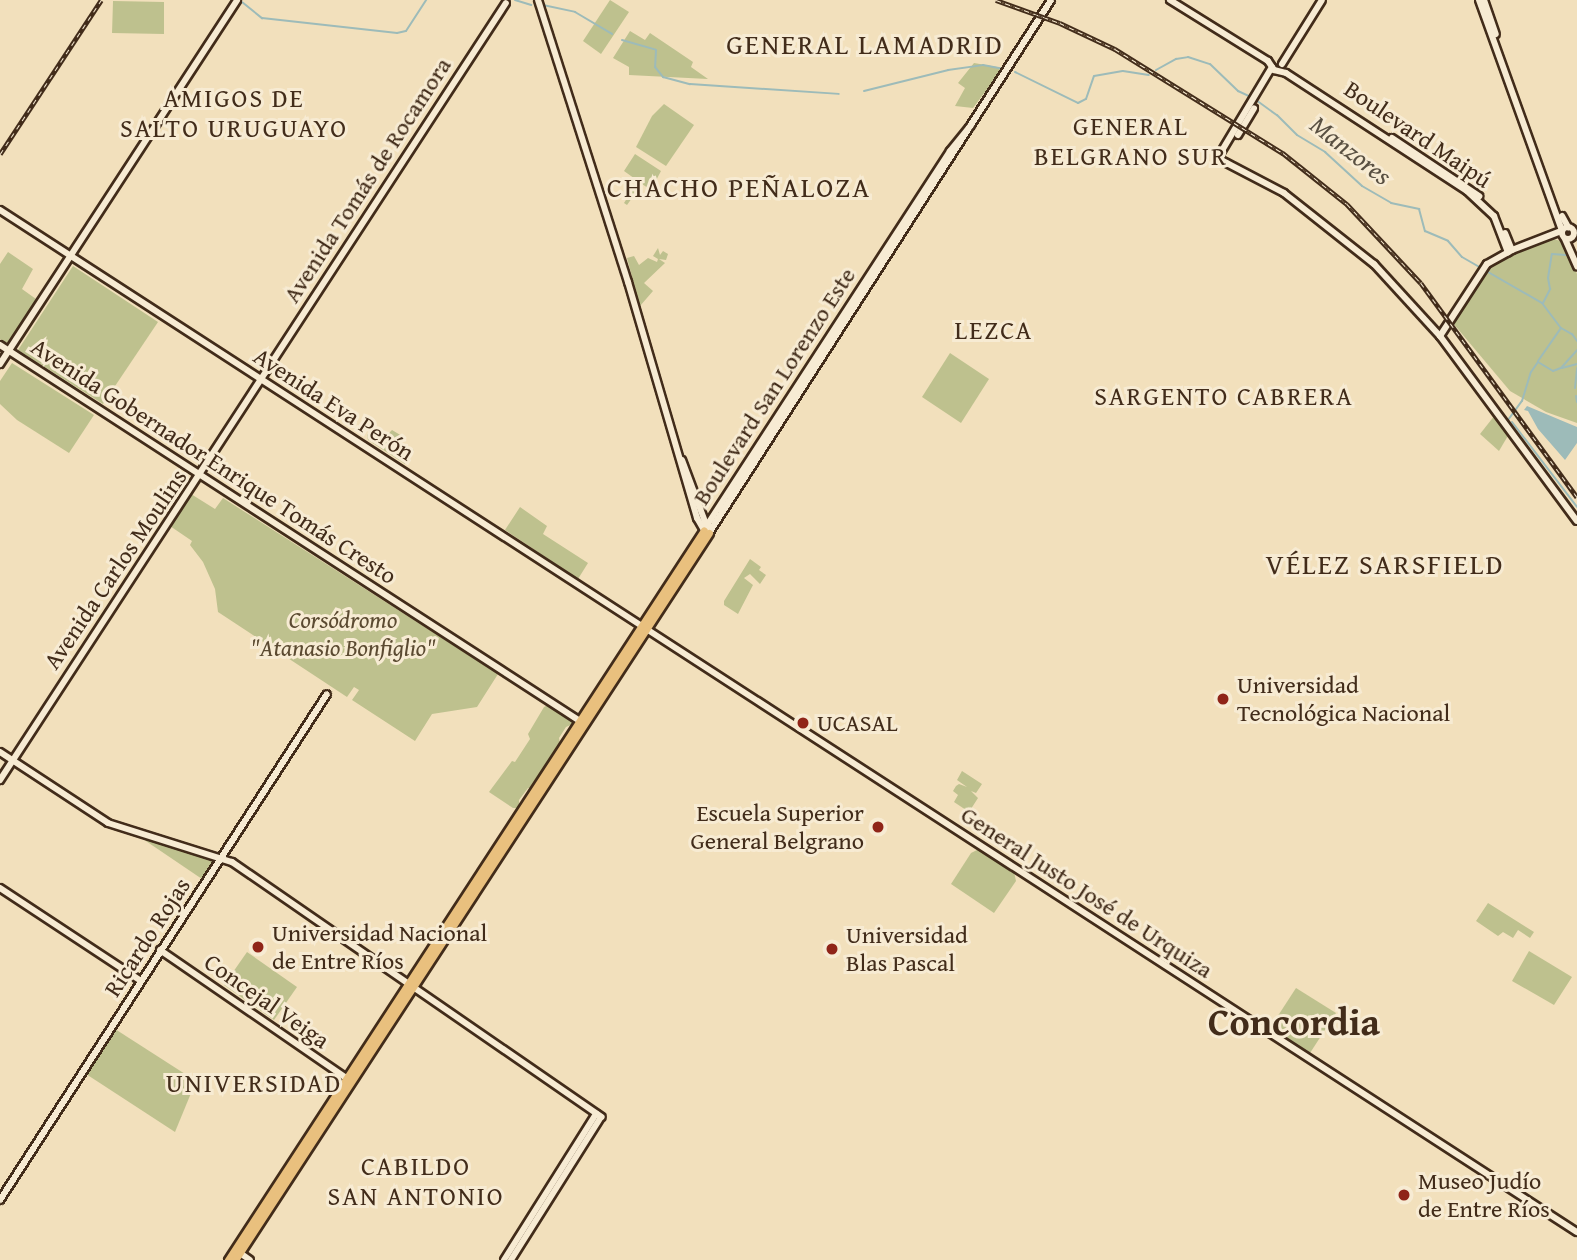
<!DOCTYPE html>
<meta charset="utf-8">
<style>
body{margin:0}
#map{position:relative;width:1577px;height:1260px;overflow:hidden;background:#f2e0bc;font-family:"Gentium Book Plus",serif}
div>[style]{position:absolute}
.green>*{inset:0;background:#bec18e}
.water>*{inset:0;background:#9dbbb9}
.stream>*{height:2px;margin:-1px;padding:0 1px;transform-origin:1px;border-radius:1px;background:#9dbbb9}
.roads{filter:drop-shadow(2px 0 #422c1a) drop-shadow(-2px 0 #422c1a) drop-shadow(0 2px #422c1a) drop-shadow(0 -2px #422c1a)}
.secondary>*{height:6px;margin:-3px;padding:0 3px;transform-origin:3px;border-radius:3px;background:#f7ebd3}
.secondary>.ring{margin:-3px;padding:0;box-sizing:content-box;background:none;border:6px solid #f7ebd3;border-radius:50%}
.primary>*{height:7px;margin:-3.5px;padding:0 3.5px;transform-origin:3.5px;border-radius:3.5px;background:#e9c07e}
.rail>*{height:4.5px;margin-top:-2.25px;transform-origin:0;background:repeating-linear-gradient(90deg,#f7ebd3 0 5px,#422c1a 0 10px);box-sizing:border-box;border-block:2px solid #422c1a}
.dots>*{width:19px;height:19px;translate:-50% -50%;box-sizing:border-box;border:4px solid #f7ebd3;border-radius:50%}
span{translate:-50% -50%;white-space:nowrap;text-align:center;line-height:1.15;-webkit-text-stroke:6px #f7ebd3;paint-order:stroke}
.street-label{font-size:24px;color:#422c1a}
.park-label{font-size:24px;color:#5b4a31;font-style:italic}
.poi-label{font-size:24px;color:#422c1a}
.left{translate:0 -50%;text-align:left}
.right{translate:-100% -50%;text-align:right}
.neighbourhood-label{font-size:26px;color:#422c1a;letter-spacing:2px}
.water-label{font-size:26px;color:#595042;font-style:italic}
.quarter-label{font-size:28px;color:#422c1a;letter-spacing:2px}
.town-label{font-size:38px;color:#422c1a;font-weight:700}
</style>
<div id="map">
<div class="green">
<i style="clip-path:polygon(610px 0,629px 12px,601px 54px,583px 41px)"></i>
<i style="clip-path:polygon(113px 1px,164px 2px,164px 34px,112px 33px)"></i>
<i style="clip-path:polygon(630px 31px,645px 40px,650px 33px,693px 62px,691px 67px,708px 79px,629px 75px,629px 67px,613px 58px)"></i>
<i style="clip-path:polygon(974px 63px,1003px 68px,973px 108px,955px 106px,965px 88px,958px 83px)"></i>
<i style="clip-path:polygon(664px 104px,694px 125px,666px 166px,636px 147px,652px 116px)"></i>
<i style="clip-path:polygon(635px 154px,661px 171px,651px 190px,642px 184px,627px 205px,624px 203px,638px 181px,624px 171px)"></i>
<i style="clip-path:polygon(1553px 239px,1565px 242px,1577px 274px,1577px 423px,1546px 412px,1510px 391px,1452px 322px,1491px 264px)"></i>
<i style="clip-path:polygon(658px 248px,660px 255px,663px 251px,668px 254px,666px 260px,659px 259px,665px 263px,644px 283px,653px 291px,640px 306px,627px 258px,634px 256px,639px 265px,648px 258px,657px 262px,658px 259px,653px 256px)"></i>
<i style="clip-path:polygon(8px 252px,33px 269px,22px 289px,36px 299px,9px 342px,4px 342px,0 339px,0 264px)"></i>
<i style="clip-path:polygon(73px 266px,158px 322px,103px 404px,18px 350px)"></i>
<i style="clip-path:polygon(950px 353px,989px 379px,961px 423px,922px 397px)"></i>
<i style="clip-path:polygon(12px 363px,94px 415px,69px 453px,17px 420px,0 404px,0 381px)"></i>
<i style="clip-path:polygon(1495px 415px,1509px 434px,1499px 451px,1480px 434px)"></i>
<i style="clip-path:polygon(374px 425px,377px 427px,372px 435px,381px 441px,392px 430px,402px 436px,397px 451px,406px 456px,411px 448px,414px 450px,405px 464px,368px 440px,367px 435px)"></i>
<i style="clip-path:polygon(191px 494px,215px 509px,223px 498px,498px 674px,477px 707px,432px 714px,415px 741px,352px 700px,359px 690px,354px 687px,347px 697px,218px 612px,215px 589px,203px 562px,190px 545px,192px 541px,170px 526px)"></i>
<i style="clip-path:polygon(520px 507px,547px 526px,543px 534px,588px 563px,578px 579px,505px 530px)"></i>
<i style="clip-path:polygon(750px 559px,761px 567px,759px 570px,766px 575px,760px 584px,750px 574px,744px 578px,753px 585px,738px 614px,724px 605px,724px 601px)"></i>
<i style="clip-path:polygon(550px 704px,572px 719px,573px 724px,566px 727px,559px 738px,560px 743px,531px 788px,528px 788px,519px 800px,519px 808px,513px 808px,489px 792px,512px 761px,515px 762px,530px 739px,528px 734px,544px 707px)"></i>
<i style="clip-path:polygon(962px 771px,982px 784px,976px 793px,971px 791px,978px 798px,969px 812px,954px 802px,958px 795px,953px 791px,956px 786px,959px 784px,967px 787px,957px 780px)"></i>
<i style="clip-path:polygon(137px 835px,215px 860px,202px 879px)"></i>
<i style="clip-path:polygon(979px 849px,1014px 872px,1016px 881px,994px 913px,951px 884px,971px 853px)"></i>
<i style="clip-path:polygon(1488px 903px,1534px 932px,1530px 938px,1518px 930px,1513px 938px,1503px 932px,1498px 936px,1476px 921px)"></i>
<i style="clip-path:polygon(1529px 951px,1572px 977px,1554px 1005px,1512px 981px)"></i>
<i style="clip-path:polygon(247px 952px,297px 987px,274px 1020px,224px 985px)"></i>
<i style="clip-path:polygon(1296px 988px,1336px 1013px,1310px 1053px,1270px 1028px)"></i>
<i style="clip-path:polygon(115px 1029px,196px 1081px,175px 1132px,86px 1074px)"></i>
</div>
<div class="water">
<i style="clip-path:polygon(1527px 406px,1577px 427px,1577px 443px,1565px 460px,1538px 429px,1528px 411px,1524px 410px)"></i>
</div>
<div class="stream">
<i style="left:515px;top:0;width:17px;rotate:17deg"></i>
<i style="left:242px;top:2px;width:26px;rotate:39deg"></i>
<i style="left:262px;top:18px;width:136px;rotate:6.3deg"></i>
<i style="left:397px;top:33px;width:9px;rotate:-13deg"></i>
<i style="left:406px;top:31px;width:37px;rotate:-57deg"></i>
<i style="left:543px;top:5px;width:33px;rotate:12deg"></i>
<i style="left:575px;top:12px;width:43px;rotate:30.7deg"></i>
<i style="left:622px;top:40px;width:35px;rotate:16deg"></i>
<i style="left:656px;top:50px;width:17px;rotate:93deg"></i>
<i style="left:655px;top:67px;width:13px;rotate:51deg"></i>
<i style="left:663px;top:77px;width:28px;rotate:15deg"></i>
<i style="left:690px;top:84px;width:149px;rotate:3.8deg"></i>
<i style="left:1156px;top:70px;width:23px;rotate:-29deg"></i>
<i style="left:1176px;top:59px;width:12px;rotate:-9deg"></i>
<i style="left:1188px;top:57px;width:23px;rotate:18deg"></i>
<i style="left:1210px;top:64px;width:39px;rotate:44deg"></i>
<i style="left:1238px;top:91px;width:14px;rotate:25deg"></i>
<i style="left:1015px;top:72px;width:70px;rotate:26.2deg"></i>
<i style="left:1078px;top:103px;width:9px;rotate:-27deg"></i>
<i style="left:1086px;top:99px;width:24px;rotate:-71deg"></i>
<i style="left:1094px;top:76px;width:29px;rotate:-10deg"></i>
<i style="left:1123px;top:71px;width:26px;rotate:9deg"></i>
<i style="left:864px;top:91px;width:87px;rotate:-14deg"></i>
<i style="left:948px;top:70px;width:35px;rotate:-8deg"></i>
<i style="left:983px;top:65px;width:20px;rotate:11deg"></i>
<i style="left:1256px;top:100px;width:26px;rotate:36deg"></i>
<i style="left:1277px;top:115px;width:28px;rotate:45deg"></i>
<i style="left:1297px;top:135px;width:33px;rotate:31deg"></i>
<i style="left:1325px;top:152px;width:50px;rotate:42.6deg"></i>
<i style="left:1362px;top:186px;width:34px;rotate:30deg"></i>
<i style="left:1391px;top:203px;width:29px;rotate:12deg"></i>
<i style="left:1419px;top:209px;width:23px;rotate:75deg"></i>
<i style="left:1425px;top:231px;width:25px;rotate:23deg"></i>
<i style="left:1448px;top:241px;width:21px;rotate:49deg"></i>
<i style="left:1462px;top:257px;width:92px;rotate:29.9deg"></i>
<i style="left:1542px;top:303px;width:31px;rotate:53deg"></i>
<i style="left:1561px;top:328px;width:13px;rotate:29deg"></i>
<i style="left:1572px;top:334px;width:9px;rotate:54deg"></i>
<i style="left:1543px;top:303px;width:16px;rotate:-63deg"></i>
<i style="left:1550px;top:289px;width:11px;rotate:-100deg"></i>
<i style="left:1548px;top:278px;width:24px;rotate:-81deg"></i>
<i style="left:1552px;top:254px;width:14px;rotate:4deg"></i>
<i style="left:1538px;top:361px;width:40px;rotate:-55.1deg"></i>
<i style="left:1562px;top:368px;width:16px;rotate:-15deg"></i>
<i style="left:1575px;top:388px;width:20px;rotate:-84deg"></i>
<i style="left:1576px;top:396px;width:6px;rotate:81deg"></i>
<i style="left:1508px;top:420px;width:24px;rotate:-54deg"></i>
<i style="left:1522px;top:401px;width:30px;rotate:-73deg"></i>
<i style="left:1531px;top:372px;width:12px;rotate:-55deg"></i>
<i style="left:1538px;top:362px;width:17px;rotate:31deg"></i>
<i style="left:1553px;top:371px;width:9px;rotate:-21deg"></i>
<i style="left:1561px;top:368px;width:24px;rotate:-48deg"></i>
<i style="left:1512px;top:422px;width:107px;rotate:52.6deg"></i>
</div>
<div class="roads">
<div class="secondary">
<i style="left:538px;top:0;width:296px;rotate:72.3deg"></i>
<i style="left:628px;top:282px;width:246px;rotate:73.7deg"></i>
<i style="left:697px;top:518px;width:14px;rotate:60deg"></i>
<i style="left:704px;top:530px;width:452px;rotate:-57deg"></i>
<i style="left:950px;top:151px;width:33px;rotate:-51deg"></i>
<i style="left:1170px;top:0;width:115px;rotate:31.9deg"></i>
<i style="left:1268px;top:61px;width:11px;rotate:56deg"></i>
<i style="left:1274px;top:70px;width:12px;rotate:14deg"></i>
<i style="left:1286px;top:73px;width:216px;rotate:33.1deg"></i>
<i style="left:1467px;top:191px;width:37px;rotate:43deg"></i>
<i style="left:1494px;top:216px;width:39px;rotate:69deg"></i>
<i style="left:1479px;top:0;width:245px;rotate:70.2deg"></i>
<i style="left:1484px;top:0;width:36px;rotate:71deg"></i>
<i style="left:1282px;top:64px;width:75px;rotate:-58deg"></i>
<i style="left:1272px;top:67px;width:101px;rotate:120.9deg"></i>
<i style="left:1220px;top:154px;width:6px;rotate:81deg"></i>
<i style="left:1221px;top:160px;width:71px;rotate:27.6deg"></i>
<i style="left:1284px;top:193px;width:115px;rotate:38.3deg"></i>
<i style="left:1374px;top:264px;width:98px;rotate:47.5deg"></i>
<i style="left:1440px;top:336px;width:230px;rotate:53.5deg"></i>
<i style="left:1238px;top:135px;width:31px;rotate:-59deg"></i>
<i style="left:1392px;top:138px;width:105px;rotate:33.7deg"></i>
<i style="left:0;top:210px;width:1879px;rotate:32.95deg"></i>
<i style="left:1562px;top:216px;width:13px;rotate:61deg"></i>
<i class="ring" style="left:1562px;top:227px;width:6px;height:6px"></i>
<i style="left:1505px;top:233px;width:18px;rotate:68deg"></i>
<i style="left:1565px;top:239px;width:30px;rotate:66deg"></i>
<i style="left:1440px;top:336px;width:86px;rotate:-56.9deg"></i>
<i style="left:1487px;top:264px;width:29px;rotate:-29deg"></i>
<i style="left:1512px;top:250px;width:53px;rotate:-21.2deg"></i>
<i style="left:0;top:345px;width:695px;rotate:32.96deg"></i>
<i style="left:0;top:364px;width:434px;rotate:-56.9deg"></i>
<i style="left:682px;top:460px;width:72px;rotate:69.5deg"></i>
<i style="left:709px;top:533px;width:633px;rotate:-57.31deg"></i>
<i style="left:0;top:752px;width:129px;rotate:33.3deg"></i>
<i style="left:108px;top:823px;width:130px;rotate:17.5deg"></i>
<i style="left:232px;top:862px;width:449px;rotate:34.6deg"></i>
<i style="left:601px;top:1117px;width:169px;rotate:122.2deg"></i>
<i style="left:0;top:780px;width:927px;rotate:-56.93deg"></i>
<i style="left:0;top:888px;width:169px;rotate:33.4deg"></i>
<i style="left:160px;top:950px;width:229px;rotate:34.5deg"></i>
<i style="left:0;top:1200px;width:602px;rotate:-57.13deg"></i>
<i style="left:240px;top:1253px;width:12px;rotate:35deg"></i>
<i style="left:504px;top:1260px;width:173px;rotate:-57.8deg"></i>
</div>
<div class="primary">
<i style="left:228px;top:1260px;width:871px;rotate:-56.89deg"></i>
<i style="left:235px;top:1260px;width:868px;rotate:-56.9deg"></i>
</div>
</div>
<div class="rail">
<i style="left:996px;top:0;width:68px;rotate:19.8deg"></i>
<i style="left:1060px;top:23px;width:61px;rotate:25.3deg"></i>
<i style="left:1115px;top:49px;width:198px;rotate:31.8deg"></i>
<i style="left:1283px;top:153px;width:82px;rotate:38.6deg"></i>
<i style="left:1347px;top:204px;width:108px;rotate:46.9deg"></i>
<i style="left:1421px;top:283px;width:265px;rotate:53.9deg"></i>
<i style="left:0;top:154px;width:184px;rotate:-56.7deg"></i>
</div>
<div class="dots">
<i style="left:1223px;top:699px;background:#8f2418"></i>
<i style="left:803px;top:723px;background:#8f2418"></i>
<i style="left:878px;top:827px;background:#8f2418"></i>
<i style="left:258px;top:947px;background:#8f2418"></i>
<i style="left:832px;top:949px;background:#8f2418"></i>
<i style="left:1404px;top:1195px;background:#8f2418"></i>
</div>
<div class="street-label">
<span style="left:1418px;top:134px;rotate:34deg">Boulevard Maipú</span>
<span style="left:367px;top:180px;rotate:-57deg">Avenida Tomás de Rocamora</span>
<span style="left:774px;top:386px;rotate:-57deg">Boulevard San Lorenzo Este</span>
<span style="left:334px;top:404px;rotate:33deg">Avenida Eva Perón</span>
<span style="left:214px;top:461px;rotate:33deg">Avenida Gobernador Enrique Tomás Cresto</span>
<span style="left:115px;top:569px;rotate:-56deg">Avenida Carlos Moulins</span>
<span style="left:1087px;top:892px;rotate:33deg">General Justo José de Urquiza</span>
<span style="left:147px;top:937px;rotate:-57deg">Ricardo Rojas</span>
<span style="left:267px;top:1001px;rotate:35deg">Concejal Veiga</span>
</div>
<div class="park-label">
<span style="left:343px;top:634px">Corsódromo<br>"Atanasio Bonfiglio"</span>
</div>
<div class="poi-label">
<span class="left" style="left:1237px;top:699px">Universidad<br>Tecnológica Nacional</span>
<span class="left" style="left:817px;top:723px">UCASAL</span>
<span class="right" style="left:864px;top:827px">Escuela Superior<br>General Belgrano</span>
<span class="left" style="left:272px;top:947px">Universidad Nacional<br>de Entre Ríos</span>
<span class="left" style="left:846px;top:949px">Universidad<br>Blas Pascal</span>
<span class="left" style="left:1418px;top:1195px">Museo Judío<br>de Entre Ríos</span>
</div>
<div class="neighbourhood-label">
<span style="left:234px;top:113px">AMIGOS DE<br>SALTO URUGUAYO</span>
<span style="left:1131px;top:141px">GENERAL<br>BELGRANO SUR</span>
<span style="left:994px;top:330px">LEZCA</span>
<span style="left:1224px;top:396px">SARGENTO CABRERA</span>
<span style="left:254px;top:1083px">UNIVERSIDAD</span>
<span style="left:416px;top:1181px">CABILDO<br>SAN ANTONIO</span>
</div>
<div class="water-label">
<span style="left:1351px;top:150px;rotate:38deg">Manzores</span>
</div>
<div class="quarter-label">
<span style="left:865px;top:44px">GENERAL LAMADRID</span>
<span style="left:739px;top:187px">CHACHO PEÑALOZA</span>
<span style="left:1385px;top:564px">VÉLEZ SARSFIELD</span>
</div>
<div class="town-label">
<span style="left:1294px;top:1022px">Concordia</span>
</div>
</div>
